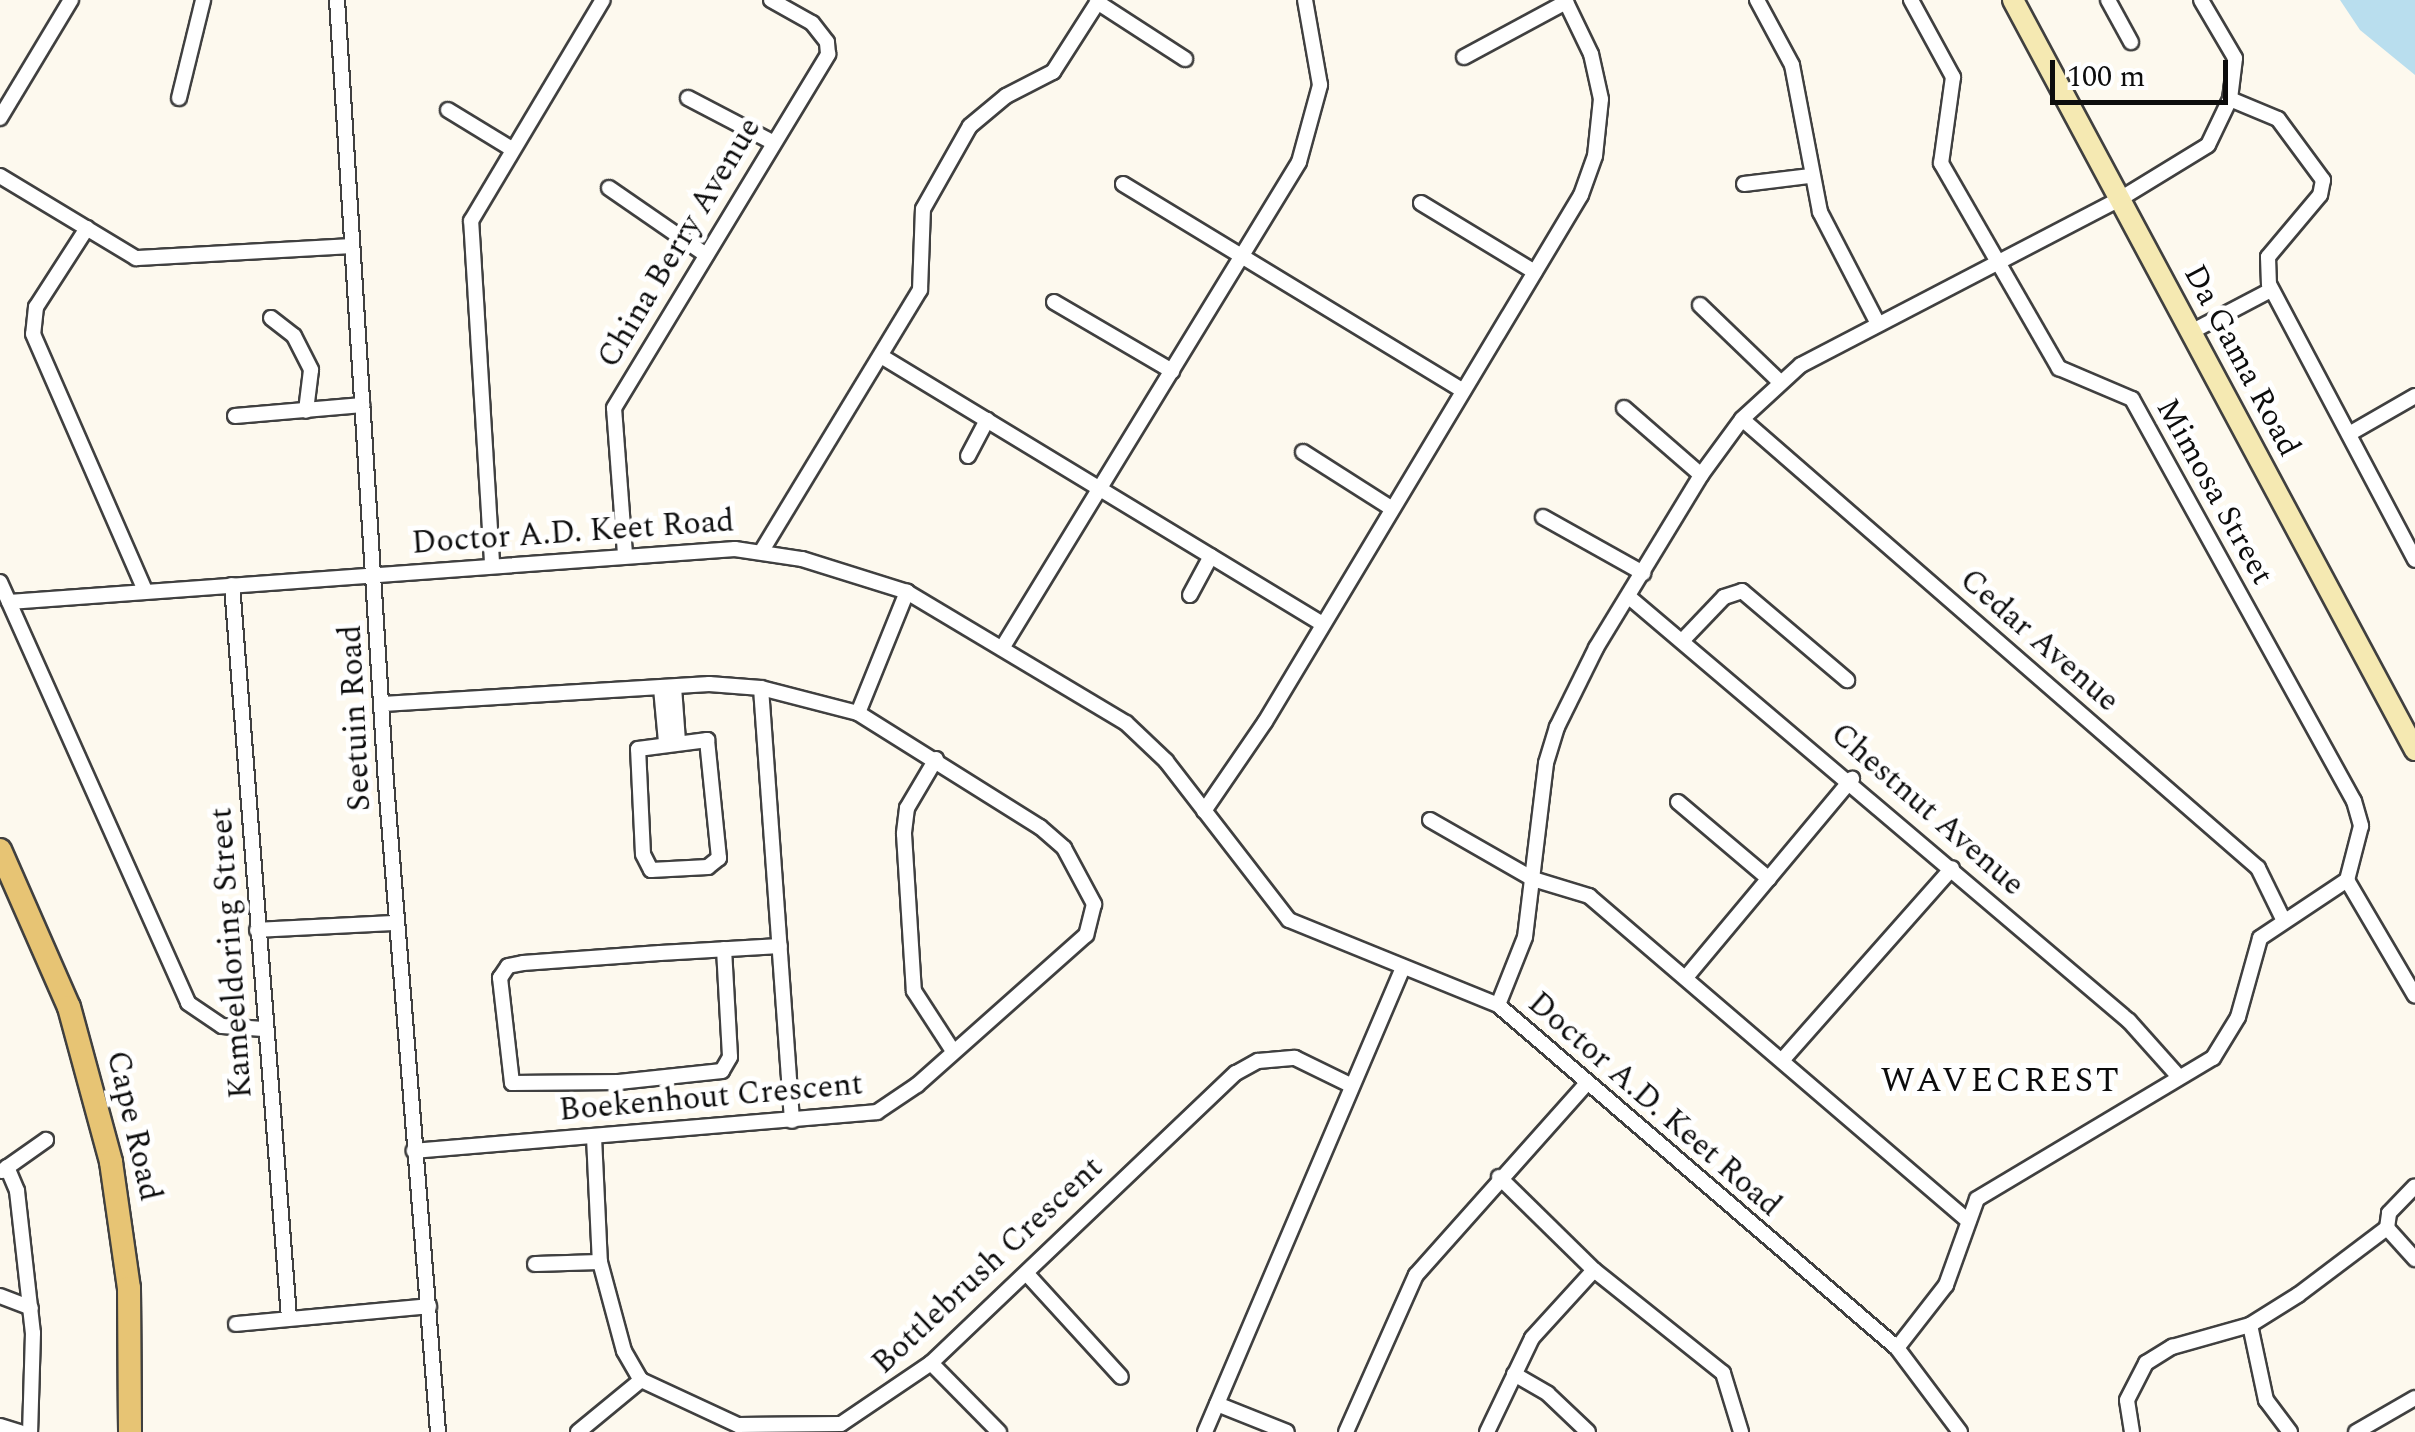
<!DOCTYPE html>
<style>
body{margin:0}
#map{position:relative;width:2415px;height:1432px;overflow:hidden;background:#fdf9ee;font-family:Spectral,serif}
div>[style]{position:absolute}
.water>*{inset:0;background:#b9deee}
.roads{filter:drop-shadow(2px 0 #404040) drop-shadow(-2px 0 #404040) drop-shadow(0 2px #404040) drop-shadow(0 -2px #404040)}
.street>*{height:14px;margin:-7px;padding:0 7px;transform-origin:7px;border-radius:7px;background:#fff}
.secondary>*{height:20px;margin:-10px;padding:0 10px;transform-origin:10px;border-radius:10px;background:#f5e9b2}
.primary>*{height:22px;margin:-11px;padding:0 11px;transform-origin:11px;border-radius:11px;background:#e7c474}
span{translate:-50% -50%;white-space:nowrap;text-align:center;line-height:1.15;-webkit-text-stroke:10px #fff;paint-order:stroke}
.street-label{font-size:32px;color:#0d0d0d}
.neighbourhood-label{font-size:35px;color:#0d0d0d;letter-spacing:2.5px}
.scale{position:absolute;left:2050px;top:60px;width:178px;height:45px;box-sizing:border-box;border:5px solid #0d0d0d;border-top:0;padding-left:12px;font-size:30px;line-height:35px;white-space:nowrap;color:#0d0d0d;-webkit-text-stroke:8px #fff;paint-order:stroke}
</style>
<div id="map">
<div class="water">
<i style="clip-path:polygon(2340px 0,2415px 0,2415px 75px,2360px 30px)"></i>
</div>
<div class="roads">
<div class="street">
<i style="left:337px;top:0;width:785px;rotate:86.42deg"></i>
<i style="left:386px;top:783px;width:651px;rotate:85.42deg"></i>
<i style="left:1757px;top:0;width:74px;rotate:61.7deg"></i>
<i style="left:1792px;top:65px;width:150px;rotate:79.2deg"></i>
<i style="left:1820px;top:212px;width:126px;rotate:62.6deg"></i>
<i style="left:1911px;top:0;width:88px;rotate:61.4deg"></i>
<i style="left:1953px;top:77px;width:87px;rotate:97.9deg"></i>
<i style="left:1941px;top:163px;width:237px;rotate:60.1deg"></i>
<i style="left:2059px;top:368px;width:79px;rotate:23deg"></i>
<i style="left:2132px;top:399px;width:459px;rotate:61.1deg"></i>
<i style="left:2354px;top:801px;width:26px;rotate:74deg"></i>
<i style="left:2361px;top:826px;width:56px;rotate:104.5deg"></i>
<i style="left:2108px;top:0;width:48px;rotate:61.3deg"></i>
<i style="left:1097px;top:2px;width:105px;rotate:32.9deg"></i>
<i style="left:1464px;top:57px;width:116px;rotate:-28.3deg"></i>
<i style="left:179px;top:98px;width:101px;rotate:-76.2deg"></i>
<i style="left:688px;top:98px;width:95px;rotate:27.6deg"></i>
<i style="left:2230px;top:99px;width:52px;rotate:22.6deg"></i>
<i style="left:2278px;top:119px;width:76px;rotate:53.6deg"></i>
<i style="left:2323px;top:180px;width:15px;rotate:101deg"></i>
<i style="left:2320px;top:195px;width:81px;rotate:130deg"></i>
<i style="left:2268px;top:257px;width:27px;rotate:88deg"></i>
<i style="left:2269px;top:284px;width:312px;rotate:62.1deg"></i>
<i style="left:448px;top:110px;width:75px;rotate:31.4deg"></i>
<i style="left:0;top:118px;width:138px;rotate:-59deg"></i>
<i style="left:0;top:176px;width:159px;rotate:31.1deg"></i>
<i style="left:136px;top:258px;width:214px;rotate:-3.2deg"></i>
<i style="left:1123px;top:184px;width:398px;rotate:31.3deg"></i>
<i style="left:1744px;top:184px;width:65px;rotate:-7deg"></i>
<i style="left:609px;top:188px;width:118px;rotate:34.6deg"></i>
<i style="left:1421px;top:203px;width:133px;rotate:31.2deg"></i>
<i style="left:87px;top:228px;width:94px;rotate:122.8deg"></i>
<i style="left:36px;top:307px;width:27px;rotate:96deg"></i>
<i style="left:33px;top:334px;width:277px;rotate:66.4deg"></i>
<i style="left:1054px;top:302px;width:137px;rotate:30.3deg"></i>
<i style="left:1700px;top:305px;width:110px;rotate:43.9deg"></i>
<i style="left:271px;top:318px;width:29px;rotate:38deg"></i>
<i style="left:294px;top:336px;width:38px;rotate:63deg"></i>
<i style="left:311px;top:370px;width:41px;rotate:97deg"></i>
<i style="left:2191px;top:332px;width:90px;rotate:-27.7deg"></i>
<i style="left:881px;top:356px;width:515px;rotate:31.25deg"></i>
<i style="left:1624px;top:408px;width:102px;rotate:41deg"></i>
<i style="left:235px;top:416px;width:128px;rotate:-4.9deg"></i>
<i style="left:1742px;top:419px;width:684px;rotate:41.03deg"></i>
<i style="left:2258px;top:868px;width:55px;rotate:63.9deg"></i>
<i style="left:2349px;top:434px;width:76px;rotate:-29.9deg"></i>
<i style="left:1303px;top:452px;width:104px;rotate:32.5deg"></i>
<i style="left:968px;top:456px;width:41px;rotate:-62.2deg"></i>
<i style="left:1543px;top:517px;width:115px;rotate:29.2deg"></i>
<i style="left:763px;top:549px;width:303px;rotate:-58.8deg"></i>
<i style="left:920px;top:290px;width:81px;rotate:-87.9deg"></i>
<i style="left:923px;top:209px;width:95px;rotate:-60.5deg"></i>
<i style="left:970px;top:126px;width:47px;rotate:-39.8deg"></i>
<i style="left:1006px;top:96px;width:53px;rotate:-27.1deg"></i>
<i style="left:1053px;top:72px;width:85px;rotate:-57.4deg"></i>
<i style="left:625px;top:554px;width:146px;rotate:-94.3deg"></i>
<i style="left:614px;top:408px;width:414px;rotate:-58.8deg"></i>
<i style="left:828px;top:54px;width:12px;rotate:-95deg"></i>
<i style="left:827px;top:42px;width:24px;rotate:-128deg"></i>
<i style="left:812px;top:23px;width:47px;rotate:-150.7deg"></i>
<i style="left:492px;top:562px;width:342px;rotate:-93.5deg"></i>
<i style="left:471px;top:221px;width:257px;rotate:-59.2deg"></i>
<i style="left:0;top:582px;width:461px;rotate:65.9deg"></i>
<i style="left:188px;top:1003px;width:41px;rotate:34.1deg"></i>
<i style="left:222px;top:1026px;width:41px;rotate:4.2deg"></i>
<i style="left:232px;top:585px;width:734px;rotate:85.55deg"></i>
<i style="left:1190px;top:595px;width:44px;rotate:-61.7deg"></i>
<i style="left:1629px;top:597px;width:656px;rotate:40.3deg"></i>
<i style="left:2129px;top:1021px;width:75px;rotate:48.2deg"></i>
<i style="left:9px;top:602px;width:728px;rotate:-4.18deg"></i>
<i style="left:735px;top:549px;width:68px;rotate:8.5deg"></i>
<i style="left:802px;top:559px;width:110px;rotate:17.4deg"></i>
<i style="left:907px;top:592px;width:255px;rotate:30.9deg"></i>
<i style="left:1126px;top:723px;width:55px;rotate:43.5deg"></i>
<i style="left:1166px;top:761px;width:201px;rotate:52.3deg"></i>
<i style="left:1289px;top:920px;width:226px;rotate:22.1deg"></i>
<i style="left:1498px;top:1005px;width:526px;rotate:40.68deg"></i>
<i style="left:1897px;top:1348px;width:105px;rotate:53.1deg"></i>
<i style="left:1682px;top:641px;width:61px;rotate:-46.3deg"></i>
<i style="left:1724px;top:597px;width:19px;rotate:-18deg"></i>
<i style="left:1742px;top:591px;width:138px;rotate:40.3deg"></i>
<i style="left:1004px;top:645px;width:566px;rotate:-58.58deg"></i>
<i style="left:1299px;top:162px;width:80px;rotate:-74.7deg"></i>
<i style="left:1320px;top:85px;width:86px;rotate:-100deg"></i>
<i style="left:674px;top:687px;width:54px;rotate:85.8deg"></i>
<i style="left:661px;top:688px;width:54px;rotate:84.7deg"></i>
<i style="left:761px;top:688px;width:434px;rotate:85.9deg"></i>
<i style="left:383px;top:704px;width:327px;rotate:-3.5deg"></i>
<i style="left:709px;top:684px;width:52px;rotate:4.4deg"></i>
<i style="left:761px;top:688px;width:100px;rotate:14.5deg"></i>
<i style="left:858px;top:713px;width:215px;rotate:32.1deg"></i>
<i style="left:1040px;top:827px;width:32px;rotate:41deg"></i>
<i style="left:1064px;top:848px;width:64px;rotate:61.8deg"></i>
<i style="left:1094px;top:904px;width:32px;rotate:104deg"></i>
<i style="left:1086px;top:935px;width:226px;rotate:138.4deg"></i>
<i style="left:917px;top:1085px;width:48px;rotate:146deg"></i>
<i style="left:877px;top:1112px;width:465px;rotate:175.2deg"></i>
<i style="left:858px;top:713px;width:131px;rotate:-68deg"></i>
<i style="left:707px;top:740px;width:119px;rotate:84.2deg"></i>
<i style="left:719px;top:858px;width:14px;rotate:141deg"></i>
<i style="left:708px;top:867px;width:57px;rotate:177deg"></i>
<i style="left:651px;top:870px;width:18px;rotate:-117deg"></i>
<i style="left:643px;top:854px;width:105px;rotate:-92.7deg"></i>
<i style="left:638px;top:749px;width:70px;rotate:-7.4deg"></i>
<i style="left:936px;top:759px;width:57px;rotate:120.6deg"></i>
<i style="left:907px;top:808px;width:26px;rotate:97deg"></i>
<i style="left:904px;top:834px;width:157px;rotate:86.4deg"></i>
<i style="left:914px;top:991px;width:72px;rotate:57deg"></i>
<i style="left:1678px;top:802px;width:119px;rotate:40.2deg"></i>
<i style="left:1204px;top:811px;width:108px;rotate:-55.6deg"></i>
<i style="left:1265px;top:722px;width:614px;rotate:-59.05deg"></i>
<i style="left:1581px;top:195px;width:41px;rotate:-70.3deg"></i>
<i style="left:1595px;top:156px;width:57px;rotate:-84deg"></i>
<i style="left:1601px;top:99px;width:46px;rotate:-102.5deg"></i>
<i style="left:1591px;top:54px;width:60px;rotate:-115.7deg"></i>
<i style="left:1430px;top:820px;width:119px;rotate:29.8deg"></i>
<i style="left:1533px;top:879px;width:59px;rotate:16.9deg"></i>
<i style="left:1589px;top:896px;width:496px;rotate:40.6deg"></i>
<i style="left:2347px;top:880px;width:134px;rotate:59.6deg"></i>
<i style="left:257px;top:930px;width:139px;rotate:-2.9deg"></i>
<i style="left:724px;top:949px;width:108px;rotate:86.8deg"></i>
<i style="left:730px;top:1057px;width:16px;rotate:120deg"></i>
<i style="left:722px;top:1071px;width:104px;rotate:173.9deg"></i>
<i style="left:619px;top:1082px;width:107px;rotate:179.5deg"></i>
<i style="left:512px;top:1083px;width:106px;rotate:-96.5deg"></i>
<i style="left:500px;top:978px;width:14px;rotate:-56deg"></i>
<i style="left:508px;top:966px;width:15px;rotate:-11deg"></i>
<i style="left:523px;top:963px;width:137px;rotate:-4.2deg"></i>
<i style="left:660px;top:953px;width:120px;rotate:-3.3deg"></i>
<i style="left:1688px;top:975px;width:256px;rotate:-50.1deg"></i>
<i style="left:1498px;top:1005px;width:73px;rotate:-68.3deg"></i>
<i style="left:1525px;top:937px;width:175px;rotate:-83.1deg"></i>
<i style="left:1546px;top:763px;width:38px;rotate:-73deg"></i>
<i style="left:1557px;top:727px;width:88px;rotate:-63.7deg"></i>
<i style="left:1596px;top:648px;width:202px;rotate:-58.7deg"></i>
<i style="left:1701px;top:475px;width:69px;rotate:-53.8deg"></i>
<i style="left:1742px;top:419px;width:80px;rotate:-42.5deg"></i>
<i style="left:1801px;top:365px;width:360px;rotate:-27.5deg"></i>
<i style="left:2120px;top:199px;width:103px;rotate:-31.5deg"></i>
<i style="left:2208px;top:145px;width:51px;rotate:-64.4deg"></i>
<i style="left:2230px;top:99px;width:41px;rotate:-83deg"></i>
<i style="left:2235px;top:58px;width:67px;rotate:-120.4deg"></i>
<i style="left:1785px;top:1057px;width:252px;rotate:-48.5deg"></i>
<i style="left:594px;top:1137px;width:125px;rotate:87.3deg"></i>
<i style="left:600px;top:1262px;width:92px;rotate:74.9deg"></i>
<i style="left:624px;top:1351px;width:34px;rotate:60deg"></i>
<i style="left:641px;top:1380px;width:107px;rotate:24.9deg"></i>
<i style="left:738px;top:1425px;width:103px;rotate:-0.6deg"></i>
<i style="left:841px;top:1424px;width:109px;rotate:-34.1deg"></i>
<i style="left:931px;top:1363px;width:421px;rotate:-43.6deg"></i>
<i style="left:1236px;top:1073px;width:25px;rotate:-29deg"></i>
<i style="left:1258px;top:1061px;width:37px;rotate:-5deg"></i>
<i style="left:1295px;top:1058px;width:61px;rotate:26.1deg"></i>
<i style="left:7px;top:1167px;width:26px;rotate:67deg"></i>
<i style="left:17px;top:1191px;width:143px;rotate:83.6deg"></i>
<i style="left:33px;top:1333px;width:99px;rotate:91.7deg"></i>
<i style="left:2px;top:1171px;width:54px;rotate:-35.2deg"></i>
<i style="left:1499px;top:1177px;width:133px;rotate:44.4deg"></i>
<i style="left:1594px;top:1270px;width:165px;rotate:38.6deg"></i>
<i style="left:1723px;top:1373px;width:62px;rotate:73deg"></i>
<i style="left:2387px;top:1228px;width:42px;rotate:47.9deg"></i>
<i style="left:535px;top:1264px;width:65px;rotate:-1.8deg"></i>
<i style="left:1027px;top:1274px;width:139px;rotate:47.6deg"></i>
<i style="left:0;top:1296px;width:33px;rotate:21deg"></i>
<i style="left:236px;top:1324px;width:194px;rotate:-5.3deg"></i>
<i style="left:2250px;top:1325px;width:77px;rotate:78deg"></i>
<i style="left:2266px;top:1400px;width:40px;rotate:53deg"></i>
<i style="left:1897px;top:1348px;width:80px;rotate:-52.1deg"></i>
<i style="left:1946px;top:1285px;width:91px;rotate:-70.2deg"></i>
<i style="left:1977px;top:1199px;width:275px;rotate:-30.9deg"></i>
<i style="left:2213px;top:1058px;width:48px;rotate:-58.6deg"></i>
<i style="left:2238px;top:1017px;width:82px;rotate:-74.4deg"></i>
<i style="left:2260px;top:938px;width:105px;rotate:-33.7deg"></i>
<i style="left:931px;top:1363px;width:97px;rotate:45.4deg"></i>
<i style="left:1514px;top:1374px;width:39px;rotate:30deg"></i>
<i style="left:1548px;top:1394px;width:55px;rotate:43.5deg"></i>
<i style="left:1217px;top:1404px;width:75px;rotate:21.8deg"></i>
<i style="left:0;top:1426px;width:21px;rotate:17deg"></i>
<i style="left:578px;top:1432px;width:82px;rotate:-39.5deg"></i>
<i style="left:1205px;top:1432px;width:502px;rotate:-66.91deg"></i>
<i style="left:1346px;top:1432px;width:172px;rotate:-66deg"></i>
<i style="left:1416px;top:1275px;width:254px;rotate:-48.3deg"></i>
<i style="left:1487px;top:1432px;width:104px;rotate:-64.4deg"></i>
<i style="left:1532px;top:1338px;width:92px;rotate:-47.6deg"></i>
<i style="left:2132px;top:1432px;width:32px;rotate:-99deg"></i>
<i style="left:2127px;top:1400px;width:42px;rotate:-62.8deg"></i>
<i style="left:2146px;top:1363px;width:31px;rotate:-32deg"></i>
<i style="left:2172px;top:1347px;width:81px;rotate:-15.8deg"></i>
<i style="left:2250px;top:1325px;width:57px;rotate:-32deg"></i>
<i style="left:2298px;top:1295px;width:111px;rotate:-37deg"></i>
<i style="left:2387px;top:1228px;width:15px;rotate:-82deg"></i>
<i style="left:2389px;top:1213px;width:37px;rotate:-46deg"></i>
<i style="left:2356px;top:1432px;width:68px;rotate:-30deg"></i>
</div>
<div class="secondary">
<i style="left:2013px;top:0;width:851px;rotate:61.81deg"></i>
</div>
<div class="primary">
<i style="left:0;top:850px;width:171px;rotate:66.3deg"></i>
<i style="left:69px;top:1007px;width:161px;rotate:74.8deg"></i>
<i style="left:111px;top:1162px;width:127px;rotate:81.9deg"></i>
<i style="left:129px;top:1288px;width:144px;rotate:89.6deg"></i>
</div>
</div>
<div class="street-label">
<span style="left:680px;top:243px;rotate:-59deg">China Berry Avenue</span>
<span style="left:2241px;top:361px;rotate:62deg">Da Gama Road</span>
<span style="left:2214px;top:492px;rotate:61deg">Mimosa Street</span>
<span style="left:573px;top:533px;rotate:-4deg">Doctor A.D. Keet Road</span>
<span style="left:2039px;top:641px;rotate:41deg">Cedar Avenue</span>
<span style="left:356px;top:718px;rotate:-93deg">Seetuin Road</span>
<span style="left:1927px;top:810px;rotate:41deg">Chestnut Avenue</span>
<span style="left:232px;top:953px;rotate:-94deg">Kameeldoring Street</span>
<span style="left:711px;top:1098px;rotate:-5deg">Boekenhout Crescent</span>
<span style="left:1654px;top:1105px;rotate:41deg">Doctor A.D. Keet Road</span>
<span style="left:133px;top:1126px;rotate:77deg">Cape Road</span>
<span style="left:988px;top:1266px;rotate:-43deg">Bottlebrush Crescent</span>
</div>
<div class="neighbourhood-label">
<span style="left:2001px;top:1081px">WAVECREST</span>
</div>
<div class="scale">100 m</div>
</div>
